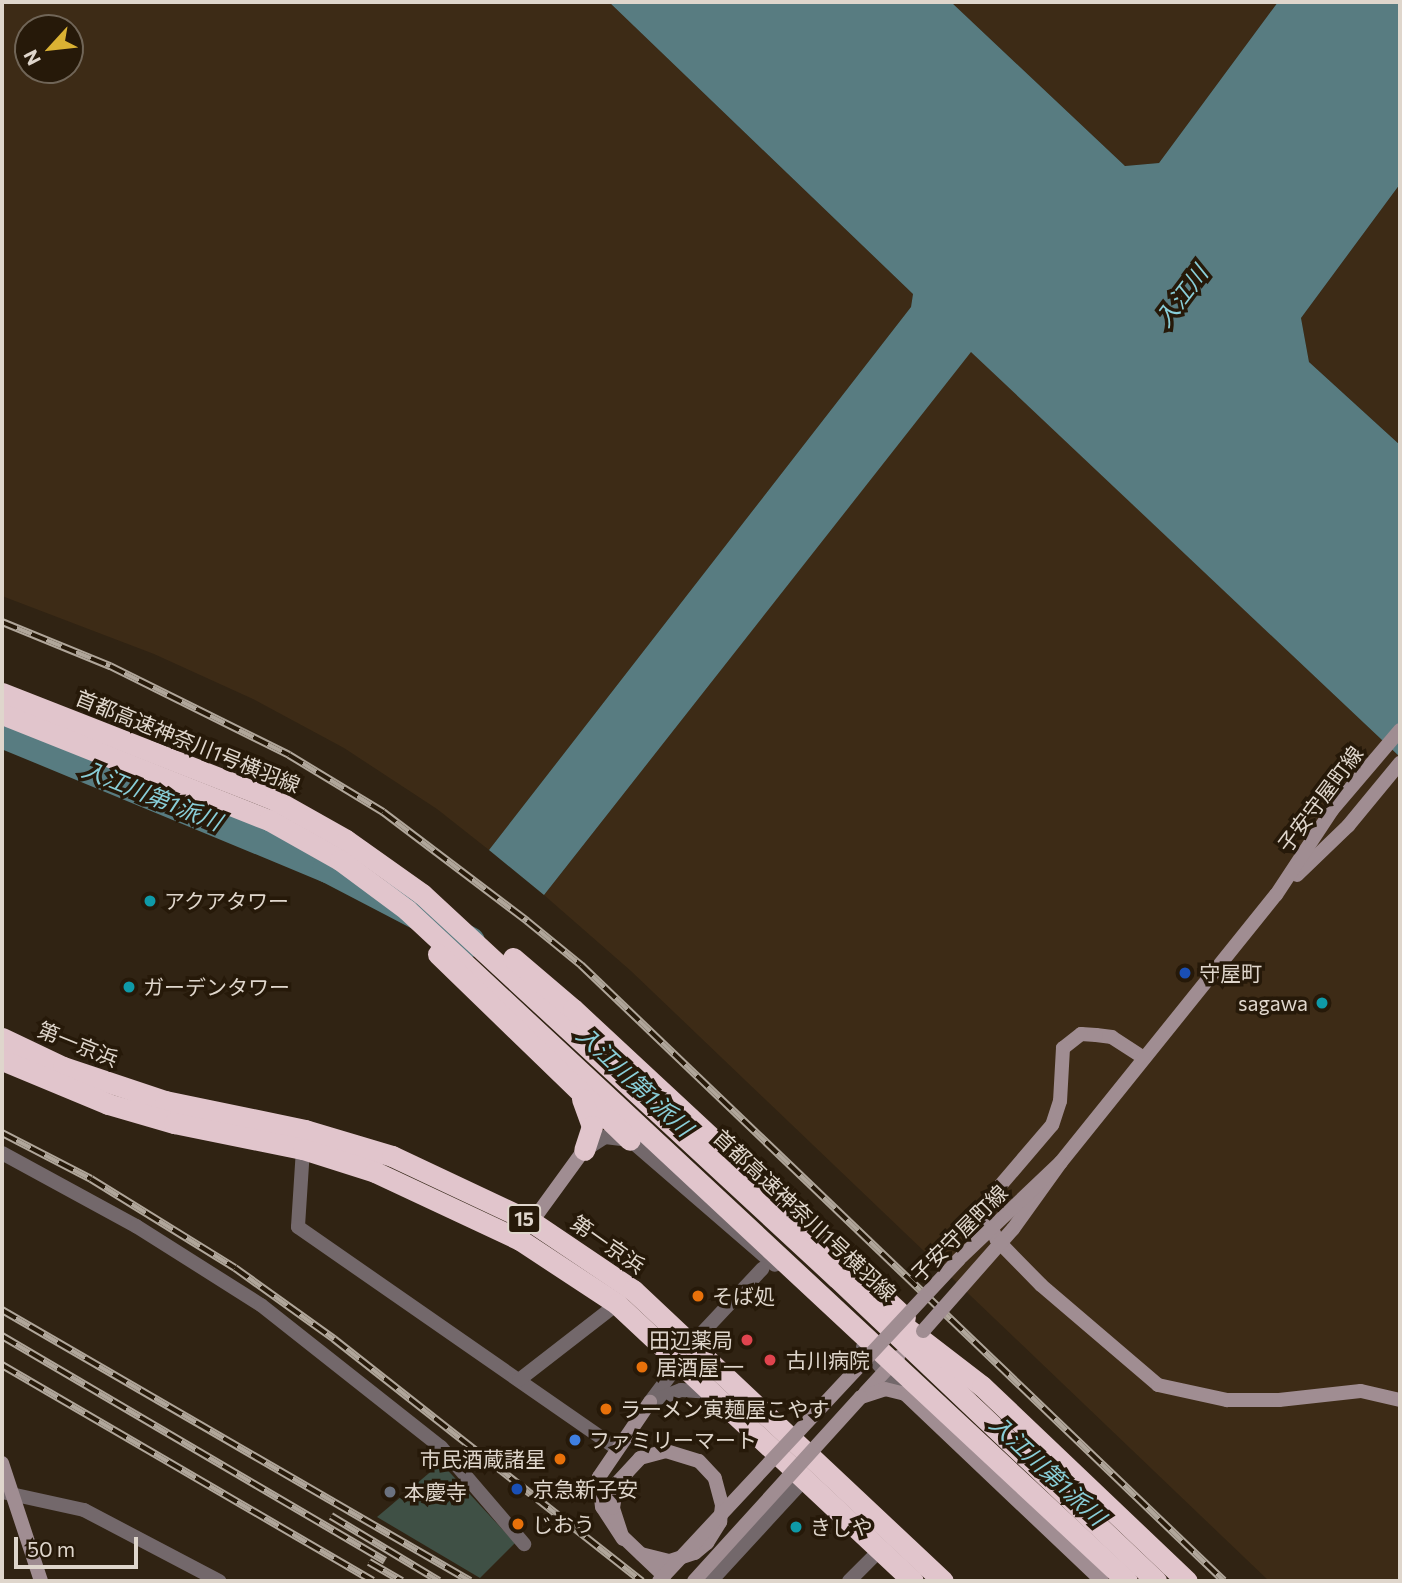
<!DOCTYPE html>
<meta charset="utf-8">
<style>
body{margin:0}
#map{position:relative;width:1402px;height:1583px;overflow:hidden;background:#302313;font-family:Commissioner,"Noto Sans JP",sans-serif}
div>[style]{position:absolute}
.built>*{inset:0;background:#3d2b16}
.green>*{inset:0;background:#3f5045}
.water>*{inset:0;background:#587c81}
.river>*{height:30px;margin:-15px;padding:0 15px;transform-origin:15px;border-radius:15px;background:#587c81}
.street>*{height:14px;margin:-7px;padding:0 7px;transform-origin:7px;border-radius:7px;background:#73686b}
.secondary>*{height:14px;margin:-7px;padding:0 7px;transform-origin:7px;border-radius:7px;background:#a08d92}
.highway>*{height:21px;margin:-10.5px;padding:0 10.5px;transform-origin:10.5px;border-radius:10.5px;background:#e1c5cc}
.rail>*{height:8px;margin-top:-4px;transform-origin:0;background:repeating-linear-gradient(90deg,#261909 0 16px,#b0a69a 0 32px);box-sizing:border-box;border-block:2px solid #b0a69a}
.secondary-bridge>*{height:14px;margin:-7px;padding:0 7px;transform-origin:7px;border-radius:7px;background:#a08d92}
.dots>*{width:19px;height:19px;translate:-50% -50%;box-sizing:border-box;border:4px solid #261909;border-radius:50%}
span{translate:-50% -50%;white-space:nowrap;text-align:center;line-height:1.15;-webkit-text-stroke:7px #261909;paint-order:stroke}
.shield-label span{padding:2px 5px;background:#261909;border:2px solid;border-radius:5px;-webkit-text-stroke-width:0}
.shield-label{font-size:19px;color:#dfd6cc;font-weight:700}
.street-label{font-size:21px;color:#dfd6cc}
.poi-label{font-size:21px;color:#dfd6cc}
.left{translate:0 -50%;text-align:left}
.right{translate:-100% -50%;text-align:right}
.water-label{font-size:23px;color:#89ced8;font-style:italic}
.frame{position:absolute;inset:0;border:4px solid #dfd6cc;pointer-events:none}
.north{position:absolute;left:14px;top:14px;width:70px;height:70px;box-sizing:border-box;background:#261909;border:2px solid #706557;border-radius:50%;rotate:243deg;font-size:19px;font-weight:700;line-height:28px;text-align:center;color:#dfd6cc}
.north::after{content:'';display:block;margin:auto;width:24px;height:32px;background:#dbb233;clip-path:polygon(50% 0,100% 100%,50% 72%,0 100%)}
.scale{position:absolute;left:14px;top:1537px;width:124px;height:32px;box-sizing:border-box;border:4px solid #dfd6cc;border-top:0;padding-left:9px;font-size:21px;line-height:24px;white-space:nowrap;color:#dfd6cc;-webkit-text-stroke:5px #261909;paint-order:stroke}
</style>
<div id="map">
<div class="built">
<i style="clip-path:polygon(evenodd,2px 2px,609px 2px,913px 294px,911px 307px,489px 850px,437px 809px,344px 748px,253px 699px,154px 654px,2px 596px,2px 2px,28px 28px,70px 28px,70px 70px,28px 70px,28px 28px)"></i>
<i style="clip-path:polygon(951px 2px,1278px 2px,1159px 163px,1125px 166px)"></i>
<i style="clip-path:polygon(1400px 184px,1400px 445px,1309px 362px,1301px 318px)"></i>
<i style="clip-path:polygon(971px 351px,1400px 757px,1400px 1581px,1269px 1581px,631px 971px,544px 895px)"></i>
</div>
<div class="green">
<i style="clip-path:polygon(441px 1463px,515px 1543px,480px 1578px,377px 1517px)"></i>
</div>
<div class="water">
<i style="clip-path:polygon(609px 2px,951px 2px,1125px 166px,1159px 163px,1278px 2px,1400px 2px,1400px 184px,1301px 318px,1309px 362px,1400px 445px,1400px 757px,971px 352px,544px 895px,489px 850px,911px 307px,913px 294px)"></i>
</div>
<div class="river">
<i style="left:2px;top:733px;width:353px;rotate:22.5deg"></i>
<i style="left:328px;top:868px;width:160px;rotate:27.5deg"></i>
</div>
<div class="street">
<i style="left:303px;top:1149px;width:78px;rotate:93.7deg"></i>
<i style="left:298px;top:1227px;width:387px;rotate:34.8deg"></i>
<i style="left:585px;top:1150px;width:24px;rotate:-33deg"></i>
<i style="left:605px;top:1137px;width:25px;rotate:7deg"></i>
<i style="left:630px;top:1140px;width:191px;rotate:40.8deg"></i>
<i style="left:2px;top:1153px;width:153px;rotate:28.6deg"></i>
<i style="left:136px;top:1226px;width:148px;rotate:32.3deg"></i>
<i style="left:261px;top:1305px;width:229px;rotate:38.3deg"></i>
<i style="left:441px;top:1447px;width:128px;rotate:49.4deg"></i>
<i style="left:863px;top:1347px;width:63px;rotate:48.2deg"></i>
<i style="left:519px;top:1380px;width:124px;rotate:-37.8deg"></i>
<i style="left:650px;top:1402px;width:86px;rotate:-53deg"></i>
<i style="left:702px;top:1333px;width:88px;rotate:-46.8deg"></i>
<i style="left:651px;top:1402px;width:32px;rotate:-22deg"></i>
<i style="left:681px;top:1390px;width:27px;rotate:4deg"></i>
<i style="left:2px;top:1492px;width:84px;rotate:12.4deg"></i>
<i style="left:84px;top:1510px;width:153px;rotate:27.7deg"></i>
<i style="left:711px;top:1581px;width:137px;rotate:-47.4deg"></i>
<i style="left:849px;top:1581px;width:44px;rotate:-45deg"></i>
</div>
<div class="secondary">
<i style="left:1297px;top:875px;width:71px;rotate:-43.9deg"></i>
<i style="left:1348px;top:826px;width:82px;rotate:-50.5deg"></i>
<i style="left:1144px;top:1058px;width:38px;rotate:-147deg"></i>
<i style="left:1112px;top:1037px;width:16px;rotate:-173deg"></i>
<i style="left:1096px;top:1035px;width:15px;rotate:-176deg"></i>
<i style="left:1081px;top:1034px;width:23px;rotate:142deg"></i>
<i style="left:1063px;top:1048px;width:53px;rotate:93.2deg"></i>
<i style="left:1060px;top:1101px;width:25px;rotate:108deg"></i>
<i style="left:1052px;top:1125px;width:99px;rotate:130.5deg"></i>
<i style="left:988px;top:1200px;width:11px;rotate:105deg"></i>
<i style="left:985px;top:1211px;width:31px;rotate:68deg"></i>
<i style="left:997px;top:1240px;width:63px;rotate:45.6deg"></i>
<i style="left:1041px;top:1285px;width:154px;rotate:40.5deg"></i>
<i style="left:1158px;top:1385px;width:71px;rotate:12.3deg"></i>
<i style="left:1227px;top:1400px;width:52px"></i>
<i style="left:1279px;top:1400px;width:82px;rotate:-6.3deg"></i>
<i style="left:1361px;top:1391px;width:40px;rotate:13deg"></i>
<i style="left:528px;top:1227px;width:95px;rotate:-54deg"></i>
<i style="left:1013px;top:1229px;width:82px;rotate:-54.4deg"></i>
<i style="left:1061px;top:1162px;width:343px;rotate:-51.2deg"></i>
<i style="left:1276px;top:895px;width:102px;rotate:-56.6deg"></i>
<i style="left:1332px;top:810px;width:105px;rotate:-49.6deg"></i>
<i style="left:865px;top:1393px;width:49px;rotate:-47.5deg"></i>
<i style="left:861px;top:1397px;width:25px;rotate:-18deg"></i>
<i style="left:885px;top:1389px;width:21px;rotate:14deg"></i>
<i style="left:905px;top:1394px;width:272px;rotate:43.5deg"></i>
<i style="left:2px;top:1463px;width:124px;rotate:71.7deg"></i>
<i style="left:623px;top:1539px;width:38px;rotate:-123deg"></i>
<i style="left:602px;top:1507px;width:30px;rotate:-96deg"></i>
<i style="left:599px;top:1477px;width:91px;rotate:-55.8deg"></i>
<i style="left:641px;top:1554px;width:30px;rotate:14deg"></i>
<i style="left:670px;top:1561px;width:26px;rotate:-18deg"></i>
<i style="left:695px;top:1553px;width:16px;rotate:-40deg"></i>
<i style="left:707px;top:1543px;width:25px;rotate:-58deg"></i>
<i style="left:720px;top:1522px;width:17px;rotate:-83deg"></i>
<i style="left:722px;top:1505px;width:28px;rotate:-105deg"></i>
</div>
<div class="highway">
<i style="left:2px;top:693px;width:293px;rotate:21.4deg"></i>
<i style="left:275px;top:800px;width:81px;rotate:29.4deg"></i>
<i style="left:346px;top:840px;width:93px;rotate:35.4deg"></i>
<i style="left:422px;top:894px;width:565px;rotate:42.78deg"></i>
<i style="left:837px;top:1278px;width:440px;rotate:43.5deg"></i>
<i style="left:2px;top:714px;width:287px;rotate:21.7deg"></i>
<i style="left:269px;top:820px;width:81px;rotate:29.4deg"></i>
<i style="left:340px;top:860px;width:84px;rotate:36.7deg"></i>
<i style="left:407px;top:910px;width:984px;rotate:42.98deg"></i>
<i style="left:438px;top:954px;width:267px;rotate:44.1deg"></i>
<i style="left:513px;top:958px;width:79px;rotate:40.4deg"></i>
<i style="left:573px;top:1009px;width:453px;rotate:42.9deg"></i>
<i style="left:2px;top:1038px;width:68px;rotate:25.4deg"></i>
<i style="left:63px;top:1067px;width:108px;rotate:18.4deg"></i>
<i style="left:165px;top:1101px;width:143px;rotate:11.7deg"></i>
<i style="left:305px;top:1130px;width:91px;rotate:16.6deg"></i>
<i style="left:392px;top:1156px;width:155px;rotate:25.2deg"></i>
<i style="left:532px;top:1222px;width:122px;rotate:34deg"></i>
<i style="left:633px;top:1290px;width:425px;rotate:43.2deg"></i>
<i style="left:2px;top:1060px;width:115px;rotate:22.5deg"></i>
<i style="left:108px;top:1104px;width:69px;rotate:16.1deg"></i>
<i style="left:174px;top:1123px;width:132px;rotate:11.4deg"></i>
<i style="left:303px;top:1149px;width:76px;rotate:17.7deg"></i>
<i style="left:375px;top:1172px;width:160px;rotate:25.1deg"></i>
<i style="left:520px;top:1240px;width:116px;rotate:33.4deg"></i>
<i style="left:617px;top:1304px;width:405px;rotate:43.1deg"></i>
<i style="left:582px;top:1099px;width:29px;rotate:70deg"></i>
<i style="left:592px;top:1126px;width:25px;rotate:108deg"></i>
<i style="left:904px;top:1326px;width:98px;rotate:37.6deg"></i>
<i style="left:982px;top:1386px;width:283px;rotate:43.6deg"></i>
</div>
<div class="rail">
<i style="left:2px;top:622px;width:117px;rotate:22.2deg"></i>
<i style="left:110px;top:666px;width:200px;rotate:26.4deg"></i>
<i style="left:289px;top:755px;width:110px;rotate:31.2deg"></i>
<i style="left:383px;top:812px;width:181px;rotate:37.1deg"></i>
<i style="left:527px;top:921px;width:70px;rotate:39.2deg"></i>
<i style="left:581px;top:965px;width:890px;rotate:43.77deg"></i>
<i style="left:2px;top:1133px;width:100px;rotate:27.3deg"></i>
<i style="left:91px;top:1179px;width:169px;rotate:31.7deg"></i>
<i style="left:235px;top:1268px;width:122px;rotate:35.6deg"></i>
<i style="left:334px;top:1339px;width:392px;rotate:38.2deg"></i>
<i style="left:2px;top:1310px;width:541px;rotate:30.07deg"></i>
<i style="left:2px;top:1336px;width:444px;rotate:30.4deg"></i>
<i style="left:2px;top:1365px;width:429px;rotate:30.2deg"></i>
<i style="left:331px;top:1516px;width:126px;rotate:31deg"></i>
<i style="left:369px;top:1562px;width:38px;rotate:30deg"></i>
</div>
<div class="secondary-bridge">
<i style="left:923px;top:1331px;width:136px;rotate:-48.6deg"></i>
<i style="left:664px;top:1576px;width:58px;rotate:-136.4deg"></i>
<i style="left:622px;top:1536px;width:29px;rotate:-108deg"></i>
<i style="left:613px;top:1508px;width:25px;rotate:-81deg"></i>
<i style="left:617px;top:1483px;width:34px;rotate:-47deg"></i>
<i style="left:640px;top:1458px;width:27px;rotate:-15deg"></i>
<i style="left:666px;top:1451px;width:34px;rotate:17deg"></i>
<i style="left:699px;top:1461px;width:23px;rotate:47deg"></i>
<i style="left:659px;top:1581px;width:439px;rotate:-47deg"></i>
<i style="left:958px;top:1260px;width:142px;rotate:-43.6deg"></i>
<i style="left:694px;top:1581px;width:248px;rotate:-47.8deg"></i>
</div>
<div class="dots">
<i style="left:150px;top:901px;background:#0f9aa8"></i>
<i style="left:1185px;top:973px;background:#1a4fb4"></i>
<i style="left:129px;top:987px;background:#0f9aa8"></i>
<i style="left:1322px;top:1003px;background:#0f9aa8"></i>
<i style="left:698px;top:1296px;background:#e8710a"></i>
<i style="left:747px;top:1340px;background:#e0444e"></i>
<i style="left:770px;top:1360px;background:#e0444e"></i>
<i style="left:642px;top:1367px;background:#e8710a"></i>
<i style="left:606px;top:1409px;background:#e8710a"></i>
<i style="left:575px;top:1440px;background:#3f7fe0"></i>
<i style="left:560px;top:1459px;background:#e8710a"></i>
<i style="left:517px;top:1489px;background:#1a4fb4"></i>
<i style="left:390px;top:1492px;background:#6b7280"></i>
<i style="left:518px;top:1524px;background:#e8710a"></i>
<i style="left:796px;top:1527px;background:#0f9aa8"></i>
</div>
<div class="shield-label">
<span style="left:524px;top:1219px">15</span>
</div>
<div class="street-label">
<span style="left:188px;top:741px;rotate:22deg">首都高速神奈川1号横羽線</span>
<span style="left:1320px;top:799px;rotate:-53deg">子安守屋町線</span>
<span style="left:78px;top:1044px;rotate:22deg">第一京浜</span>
<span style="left:805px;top:1215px;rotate:43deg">首都高速神奈川1号横羽線</span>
<span style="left:959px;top:1233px;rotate:-45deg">子安守屋町線</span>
<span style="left:608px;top:1244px;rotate:35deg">第一京浜</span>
</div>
<div class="poi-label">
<span class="left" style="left:164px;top:901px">アクアタワー</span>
<span class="left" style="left:1199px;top:973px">守屋町</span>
<span class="left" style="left:143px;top:987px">ガーデンタワー</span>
<span class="right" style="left:1308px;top:1003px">sagawa</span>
<span class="left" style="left:712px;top:1296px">そば処</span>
<span class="right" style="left:733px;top:1340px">田辺薬局</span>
<span class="left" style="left:786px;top:1360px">古川病院</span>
<span class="left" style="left:656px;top:1367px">居酒屋 一</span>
<span class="left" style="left:620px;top:1409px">ラーメン寅麺屋こやす</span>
<span class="left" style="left:589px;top:1440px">ファミリーマート</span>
<span class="right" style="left:546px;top:1459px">市民酒蔵諸星</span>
<span class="left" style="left:533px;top:1489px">京急新子安</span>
<span class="left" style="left:404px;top:1492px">本慶寺</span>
<span class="left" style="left:532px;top:1524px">じおう</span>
<span class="left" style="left:810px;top:1527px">きしや</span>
</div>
<div class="water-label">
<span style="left:1181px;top:296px;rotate:-53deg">入江川</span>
<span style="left:152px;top:795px;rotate:22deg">入江川第1派川</span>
<span style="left:635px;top:1081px;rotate:43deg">入江川第1派川</span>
<span style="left:1048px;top:1470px;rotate:43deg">入江川第1派川</span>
</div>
<div class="frame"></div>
<div class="north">N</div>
<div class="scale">50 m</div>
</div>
